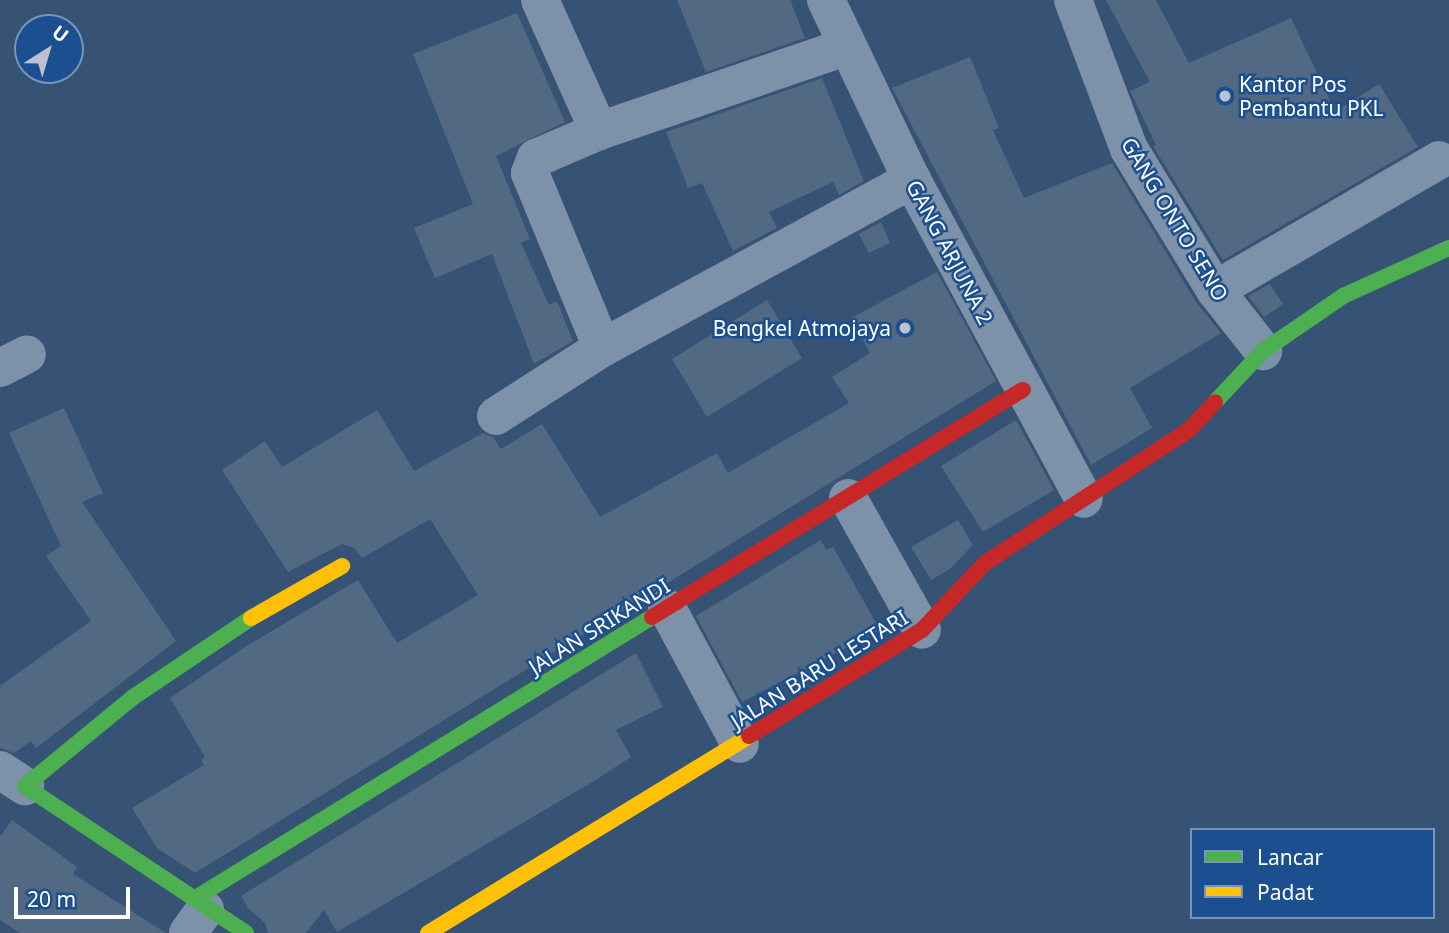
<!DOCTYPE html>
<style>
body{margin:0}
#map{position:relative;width:1449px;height:933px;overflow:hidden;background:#365274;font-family:"Noto Sans",sans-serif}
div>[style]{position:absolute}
.building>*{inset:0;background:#526984}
.street>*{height:38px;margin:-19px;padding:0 19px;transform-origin:19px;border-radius:19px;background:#7d92a8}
.fast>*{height:16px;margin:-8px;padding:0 8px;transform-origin:8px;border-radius:8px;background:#4caf50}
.slow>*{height:16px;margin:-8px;padding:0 8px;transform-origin:8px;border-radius:8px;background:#ffc107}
.jam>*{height:16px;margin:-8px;padding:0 8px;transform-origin:8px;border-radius:8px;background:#c62828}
.dots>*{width:19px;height:19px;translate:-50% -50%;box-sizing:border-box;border:4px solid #1b4f8f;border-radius:50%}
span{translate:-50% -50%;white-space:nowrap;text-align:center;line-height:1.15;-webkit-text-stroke:5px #1b4f8f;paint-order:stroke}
.poi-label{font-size:21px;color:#fff}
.left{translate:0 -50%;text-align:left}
.right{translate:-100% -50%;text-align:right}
.street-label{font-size:21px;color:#fff}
.legend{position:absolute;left:1190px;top:828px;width:245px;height:91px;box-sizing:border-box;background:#1b4f8f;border:2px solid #7695bc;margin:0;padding:9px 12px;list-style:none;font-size:21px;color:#fff}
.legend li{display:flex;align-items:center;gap:14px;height:35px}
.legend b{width:35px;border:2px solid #7695bc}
.north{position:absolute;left:14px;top:14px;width:70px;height:70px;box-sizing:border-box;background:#1b4f8f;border:2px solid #7695bc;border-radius:50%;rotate:37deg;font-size:19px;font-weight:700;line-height:28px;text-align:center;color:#fff}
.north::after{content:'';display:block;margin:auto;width:24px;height:32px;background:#b9c2ce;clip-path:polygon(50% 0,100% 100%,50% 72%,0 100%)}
.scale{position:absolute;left:14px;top:887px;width:116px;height:32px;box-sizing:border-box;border:4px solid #fff;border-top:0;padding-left:9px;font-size:21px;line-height:24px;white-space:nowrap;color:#fff;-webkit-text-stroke:5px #1b4f8f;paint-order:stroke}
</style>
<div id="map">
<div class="building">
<i style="clip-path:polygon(677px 0,790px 0,805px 38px,706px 72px)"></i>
<i style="clip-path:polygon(1106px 0,1156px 0,1189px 63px,1291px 18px,1333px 107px,1338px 103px,1341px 108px,1379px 84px,1418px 147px,1223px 260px,1153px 146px,1156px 145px,1130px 91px,1150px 82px)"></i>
<i style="clip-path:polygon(517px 13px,565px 122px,496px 156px,530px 239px,521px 243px,549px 305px,557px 301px,573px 341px,534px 364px,492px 254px,435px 278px,414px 228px,473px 204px,413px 54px)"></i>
<i style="clip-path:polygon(970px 57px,999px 128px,993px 130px,1024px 198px,1112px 163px,1196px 302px,1221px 333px,1130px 388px,1152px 428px,1091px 465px,892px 88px)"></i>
<i style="clip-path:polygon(822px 78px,864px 181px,839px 195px,833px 182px,769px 212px,777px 228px,733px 251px,702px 183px,688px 188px,666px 132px)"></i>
<i style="clip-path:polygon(881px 222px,890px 243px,869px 253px,859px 234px)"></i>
<i style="clip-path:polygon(937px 272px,996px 381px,195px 873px,157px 848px,132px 808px,204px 765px,201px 760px,205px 757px,170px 698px,248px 645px,358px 580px,397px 643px,478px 595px,430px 519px,362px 558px,354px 548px,342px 544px,288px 572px,222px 470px,265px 441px,282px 467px,377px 410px,414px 471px,483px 433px,493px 437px,501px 449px,542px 424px,600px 517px,717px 453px,728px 473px,849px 403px,832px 377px,870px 353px,851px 318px)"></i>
<i style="clip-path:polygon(1270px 284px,1283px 304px,1264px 317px,1248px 296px)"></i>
<i style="clip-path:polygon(767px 300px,802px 358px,707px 417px,672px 359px)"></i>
<i style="clip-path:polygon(64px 408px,103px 493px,82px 502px,176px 641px,36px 748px,31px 741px,14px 753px,0 748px,0 686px,91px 621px,46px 556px,61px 546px,9px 433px)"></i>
<i style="clip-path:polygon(1016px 420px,1054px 490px,983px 532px,941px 466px)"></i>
<i style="clip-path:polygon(958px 520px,973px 545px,950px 569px,931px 580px,911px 547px)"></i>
<i style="clip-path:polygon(821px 540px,826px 550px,833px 547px,880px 630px,742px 702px,696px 616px)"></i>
<i style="clip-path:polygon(636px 653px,663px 707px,616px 730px,631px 757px,594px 781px,337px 932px,324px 910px,306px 933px,268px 933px,265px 923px,248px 908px,241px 896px)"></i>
<i style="clip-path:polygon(12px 820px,77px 867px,73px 874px,166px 933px,20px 933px,0 920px,0 837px)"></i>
</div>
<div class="street">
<i style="left:540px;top:0;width:144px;rotate:65.8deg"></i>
<i style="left:599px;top:131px;width:261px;rotate:-18.8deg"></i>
<i style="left:826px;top:0;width:199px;rotate:64.5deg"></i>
<i style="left:912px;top:180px;width:362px;rotate:61.7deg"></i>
<i style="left:1073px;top:0;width:159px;rotate:69.4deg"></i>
<i style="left:1129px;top:149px;width:165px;rotate:58.6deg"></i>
<i style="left:1215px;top:290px;width:78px;rotate:51.8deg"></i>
<i style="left:599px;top:131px;width:69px;rotate:156.8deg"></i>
<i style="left:536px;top:158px;width:16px;rotate:112deg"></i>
<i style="left:530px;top:173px;width:189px;rotate:67.6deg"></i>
<i style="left:602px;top:348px;width:353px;rotate:-28.5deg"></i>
<i style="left:1215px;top:290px;width:259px;rotate:-30.1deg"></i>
<i style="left:0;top:368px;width:30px;rotate:-27deg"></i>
<i style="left:496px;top:416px;width:126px;rotate:-32.7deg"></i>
<i style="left:848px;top:498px;width:151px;rotate:60.7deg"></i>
<i style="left:667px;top:608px;width:154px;rotate:61.8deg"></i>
<i style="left:0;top:770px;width:30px;rotate:33deg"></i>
<i style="left:188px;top:933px;width:29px;rotate:-54deg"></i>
</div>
<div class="fast">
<i style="left:1215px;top:402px;width:70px;rotate:-46.7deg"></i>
<i style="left:1263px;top:351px;width:97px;rotate:-34.5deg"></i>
<i style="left:1343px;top:296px;width:116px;rotate:-24.4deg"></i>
<i style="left:197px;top:897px;width:534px;rotate:-31.61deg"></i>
<i style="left:246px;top:933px;width:265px;rotate:-146.4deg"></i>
<i style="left:25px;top:786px;width:139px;rotate:-39.4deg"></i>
<i style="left:132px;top:698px;width:143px;rotate:-33.9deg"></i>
</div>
<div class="slow">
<i style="left:251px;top:618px;width:105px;rotate:-29.7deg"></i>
<i style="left:428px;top:933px;width:377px;rotate:-31.5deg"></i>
</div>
<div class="jam">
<i style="left:652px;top:617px;width:435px;rotate:-31.5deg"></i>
<i style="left:749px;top:736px;width:203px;rotate:-31.5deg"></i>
<i style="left:922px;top:630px;width:92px;rotate:-46.8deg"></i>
<i style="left:985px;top:563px;width:244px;rotate:-33.1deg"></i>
<i style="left:1189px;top:430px;width:38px;rotate:-47deg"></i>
</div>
<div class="dots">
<i style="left:1225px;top:96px;background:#b9c2ce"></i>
<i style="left:905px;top:328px;background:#b9c2ce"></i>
</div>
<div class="poi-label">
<span class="left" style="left:1239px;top:96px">Kantor Pos<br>Pembantu PKL</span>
<span class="right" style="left:891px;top:328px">Bengkel Atmojaya</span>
</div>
<div class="street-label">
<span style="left:1175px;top:219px;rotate:59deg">GANG ONTO SENO</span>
<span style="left:950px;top:252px;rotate:62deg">GANG ARJUNA 2</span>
<span style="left:599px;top:626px;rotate:-32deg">JALAN SRIKANDI</span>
<span style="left:819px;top:669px;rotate:-32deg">JALAN BARU LESTARI</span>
</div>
<ul class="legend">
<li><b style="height:9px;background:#4caf50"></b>Lancar</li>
<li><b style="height:9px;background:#ffc107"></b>Padat</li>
</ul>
<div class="north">U</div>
<div class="scale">20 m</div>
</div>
